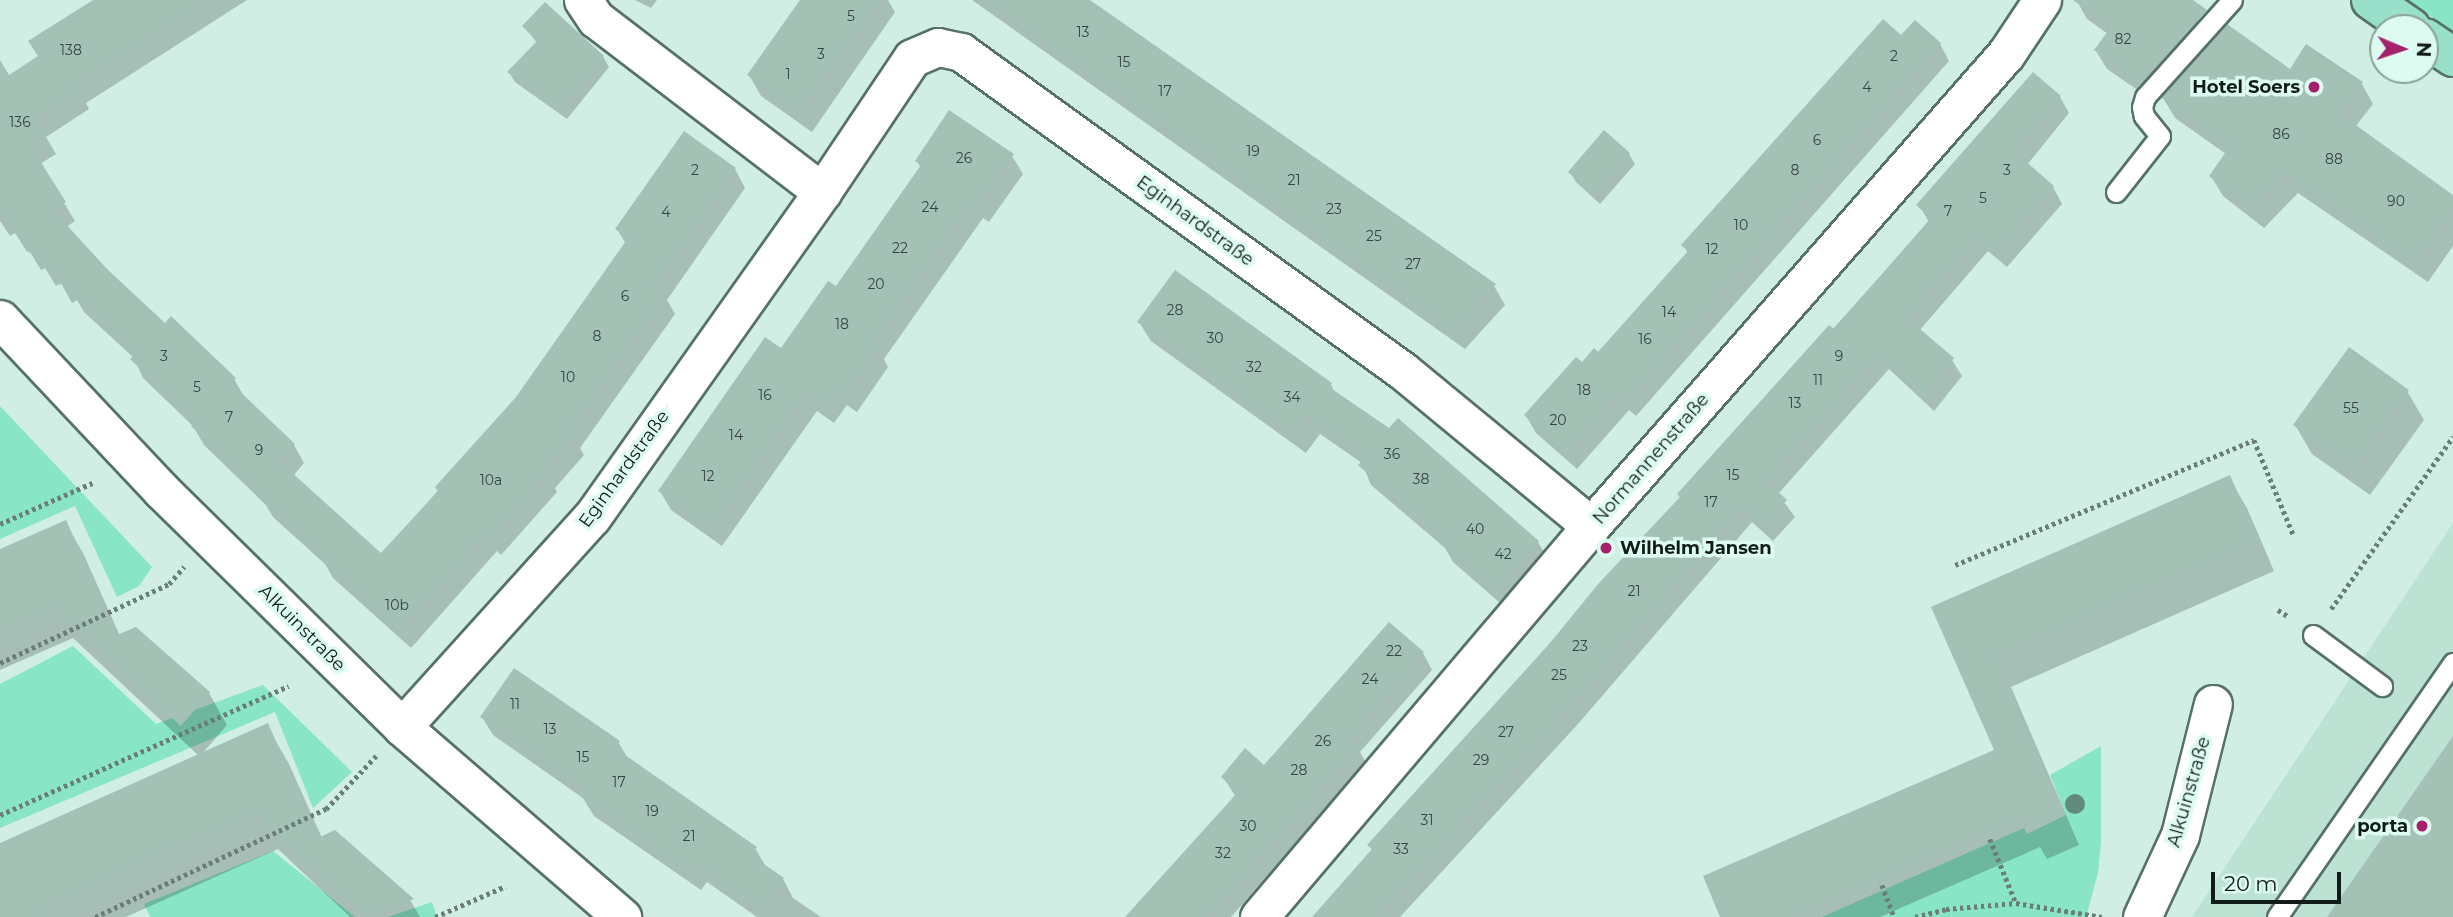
<!DOCTYPE html>
<meta charset="utf-8">
<style>
body{margin:0}
#map{position:relative;width:2453px;height:917px;overflow:hidden;background:#d0eee3;font-family:Montserrat,sans-serif}
div>[style]{position:absolute}
.built>*{inset:0;background:#bce2d4}
.green>*{inset:0;background:#88e5c6}
.shadow>*{inset:0;background:#0003}
.building>*{inset:0;background:#a4c1b6}
.path>*{height:4.5px;margin-top:-2.25px;transform-origin:0;background:repeating-linear-gradient(90deg,#6a7e77 0 3.5px,transparent 0 7px)}
.roads{filter:drop-shadow(2px 0 #577168) drop-shadow(-2px 0 #577168) drop-shadow(0 2px #577168) drop-shadow(0 -2px #577168)}
.service>*{height:19px;margin:-9.5px;padding:0 9.5px;transform-origin:9.5px;border-radius:9.5px;background:#fff}
.minor>*{height:37px;margin:-18.5px;padding:0 18.5px;transform-origin:18.5px;border-radius:18.5px;background:#fff}
.primary>*{height:38px;margin:-19px;padding:0 19px;transform-origin:19px;border-radius:19px;background:#99e0cb}
.trees>*{width:20px;height:20px;margin:-10px;border-radius:50%;background:#638a7e}
.dots>*{width:19px;height:19px;translate:-50% -50%;box-sizing:border-box;border:4px solid #ddfbf0;border-radius:50%}
span{translate:-50% -50%;white-space:nowrap;text-align:center;line-height:1.15;-webkit-text-stroke:7px #ddfbf0;paint-order:stroke}
.number-label{font-size:14px;color:#364540}
.number-label span{-webkit-text-stroke-width:0}
.poi-label{font-size:18px;color:#111c18;font-weight:700}
.right{translate:-100% -50%;text-align:right}
.left{translate:0 -50%;text-align:left}
.street-label{font-size:18px;color:#111c18}
.north{position:absolute;left:2369px;top:14px;width:70px;height:70px;box-sizing:border-box;background:#ddfbf0;border:2px solid #8ba29a;border-radius:50%;rotate:92deg;font-size:19px;font-weight:700;line-height:28px;text-align:center;color:#111c18}
.north::after{content:'';display:block;margin:auto;width:24px;height:32px;background:#a5216e;clip-path:polygon(50% 0,100% 100%,50% 72%,0 100%)}
.scale{position:absolute;left:2211px;top:872px;width:130px;height:32px;box-sizing:border-box;border:4px solid #111c18;border-top:0;padding-left:9px;font-size:21px;line-height:24px;white-space:nowrap;color:#111c18;-webkit-text-stroke:5px #ddfbf0;paint-order:stroke}
</style>
<div id="map">
<div class="built">
<i style="clip-path:polygon(2453px 523px,2453px 917px,2192px 917px)"></i>
</div>
<div class="green">
<i style="clip-path:polygon(2408px 0,2453px 0,2453px 32px)"></i>
<i style="clip-path:polygon(0 406px,152px 567px,139px 586px,117px 597px,75px 506px,0 539px)"></i>
<i style="clip-path:polygon(73px 646px,156px 724px,263px 685px,352px 772px,313px 808px,275px 712px,0 828px,0 684px)"></i>
<i style="clip-path:polygon(2101px 746px,2101px 842px,2098px 873px,2086px 917px,1822px 917px,2024px 828px,2027px 834px,2066px 815px,2050px 775px)"></i>
<i style="clip-path:polygon(273px 851px,355px 917px,150px 917px,144px 904px)"></i>
<i style="clip-path:polygon(432px 902px,437px 917px,388px 917px)"></i>
</div>
<div class="shadow">
<i style="clip-path:polygon(95px 0,247px 0,86px 103px,89px 109px,46px 137px,56px 154px,40px 164px,75px 221px,66px 227px,106px 270px,165px 325px,234px 379px,245px 398px,294px 445px,304px 463px,293px 476px,382px 556px,517px 398px,626px 244px,617px 229px,735px 169px,745px 188px,667px 300px,675px 314px,580px 448px,584px 455px,555px 488px,557px 492px,501px 555px,497px 551px,411px 648px,333px 578px,325px 564px,273px 517px,266px 505px,204px 445px,193px 426px,143px 378px,134px 358px,84px 312px,77px 300px,72px 303px,61px 283px,56px 286px,45px 268px,41px 270px,29px 250px,27px 252px,15px 233px,10px 236px,0 221px,0 83px,40px 57px)"></i>
<i style="clip-path:polygon(635px 0,657px 0,651px 8px)"></i>
<i style="clip-path:polygon(802px 0,888px 0,895px 12px,812px 132px,761px 96px,749px 75px)"></i>
<i style="clip-path:polygon(972px 0,1087px 0,1494px 286px,1505px 305px,1465px 349px)"></i>
<i style="clip-path:polygon(2170px 0,2198px 19px,2208px 37px,2152px 100px,2107px 69px,2096px 51px,2108px 34px,2087px 19px,2077px 1px)"></i>
<i style="clip-path:polygon(545px 5px,603px 57px,609px 67px,567px 119px,515px 82px,509px 72px,537px 43px,524px 26px)"></i>
<i style="clip-path:polygon(1902px 38px,1940px 44px,1949px 61px,1636px 416px,1629px 410px,1577px 469px,1536px 433px,1526px 416px,1583px 364px,1599px 354px,1688px 253px,1683px 245px)"></i>
<i style="clip-path:polygon(2290px 72px,2362px 84px,2373px 104px,2355px 127px,2453px 197px,2453px 246px,2428px 282px,2298px 193px,2264px 228px,2223px 196px,2211px 176px,2226px 154px,2175px 118px,2163px 98px)"></i>
<i style="clip-path:polygon(2060px 97px,2069px 113px,2027px 165px,2053px 187px,2062px 204px,2007px 267px,1988px 251px,1919px 331px,1952px 360px,1962px 376px,1934px 411px,1889px 369px,1778px 494px,1795px 517px,1773px 541px,1752px 522px,1578px 724px,1400px 917px,1314px 917px,1373px 851px,1369px 845px,1929px 222px,1919px 205px)"></i>
<i style="clip-path:polygon(1629px 154px,1635px 164px,1600px 204px,1576px 182px,1570px 172px)"></i>
<i style="clip-path:polygon(1012px 156px,1023px 174px,989px 222px,983px 218px,884px 359px,888px 367px,857px 412px,847px 405px,834px 423px,817px 411px,722px 546px,671px 510px,660px 491px,836px 289px,921px 168px,917px 161px)"></i>
<i style="clip-path:polygon(1139px 322px,1331px 385px,1336px 394px,1538px 542px,1549px 561px,1507px 609px,1453px 562px,1445px 548px,1371px 485px,1362px 463px,1320px 434px,1306px 453px,1151px 341px)"></i>
<i style="clip-path:polygon(2407px 391px,2424px 420px,2370px 495px,2312px 454px,2295px 425px)"></i>
<i style="clip-path:polygon(2229px 478px,2247px 508px,2274px 571px,2011px 687px,2079px 845px,2047px 859px,2040px 847px,1880px 917px,1722px 917px,1996px 751px,1933px 608px)"></i>
<i style="clip-path:polygon(65px 522px,83px 553px,120px 636px,209px 693px,227px 725px,201px 755px,267px 726px,289px 764px,322px 838px,408px 896px,420px 917px,350px 917px,278px 849px,126px 917px,0 917px,0 845px,199px 756px,73px 638px,0 670px,0 551px)"></i>
<i style="clip-path:polygon(1423px 653px,1432px 670px,1360px 752px,1366px 763px,1231px 917px,1127px 917px,1236px 797px,1223px 777px,1265px 767px)"></i>
<i style="clip-path:polygon(482px 717px,618px 742px,629px 760px,755px 848px,766px 867px,783px 879px,793px 898px,821px 917px,757px 917px,707px 882px,701px 890px,594px 816px,583px 798px,493px 735px)"></i>
</div>
<div class="building">
<i style="clip-path:polygon(93px 0,208px 0,77px 84px,80px 90px,37px 118px,47px 134px,30px 145px,66px 202px,53px 210px,107px 269px,165px 323px,171px 316px,236px 378px,231px 383px,295px 444px,279px 461px,381px 553px,438px 491px,435px 487px,516px 397px,628px 238px,615px 229px,684px 131px,736px 168px,654px 286px,666px 294px,569px 430px,575px 435px,544px 469px,548px 472px,490px 537px,486px 534px,400px 631px,320px 559px,323px 555px,260px 498px,262px 495px,191px 426px,195px 421px,130px 359px,136px 353px,71px 293px,65px 282px,60px 285px,50px 265px,43px 269px,34px 250px,29px 253px,18px 232px,15px 234px,0 211px,0 60px,9px 75px,38px 56px,28px 41px)"></i>
<i style="clip-path:polygon(800px 0,878px 0,800px 113px,747px 75px)"></i>
<i style="clip-path:polygon(985px 0,1090px 0,1496px 284px,1454px 331px)"></i>
<i style="clip-path:polygon(2073px 0,2193px 0,2207px 10px,2141px 83px,2094px 50px,2111px 27px)"></i>
<i style="clip-path:polygon(545px 2px,604px 56px,561px 110px,507px 72px,537px 41px,522px 26px)"></i>
<i style="clip-path:polygon(1883px 19px,1901px 35px,1915px 20px,1941px 43px,1626px 401px,1618px 394px,1566px 453px,1524px 415px,1576px 357px,1582px 362px,1594px 348px,1598px 352px,1688px 251px,1681px 245px)"></i>
<i style="clip-path:polygon(2227px 24px,2290px 69px,2306px 44px,2363px 82px,2339px 113px,2453px 195px,2453px 210px,2416px 263px,2286px 174px,2252px 208px,2209px 176px,2230px 146px,2161px 97px)"></i>
<i style="clip-path:polygon(2033px 72px,2061px 96px,2015px 152px,2054px 186px,1997px 252px,1978px 236px,1907px 318px,1954px 358px,1924px 396px,1879px 354px,1766px 481px,1787px 500px,1763px 526px,1742px 507px,1569px 708px,1376px 917px,1312px 917px,1372px 849px,1367px 845px,1550px 643px,1599px 583px,1680px 497px,1677px 494px,1829px 325px,1834px 329px,1931px 218px,1916px 205px)"></i>
<i style="clip-path:polygon(949px 110px,1014px 154px,978px 205px,972px 201px,872px 343px,879px 347px,846px 394px,836px 387px,823px 406px,806px 393px,711px 529px,658px 491px,765px 337px,781px 348px,828px 281px,836px 286px,921px 165px,915px 161px)"></i>
<i style="clip-path:polygon(1604px 130px,1630px 153px,1594px 195px,1568px 172px)"></i>
<i style="clip-path:polygon(1175px 270px,1332px 383px,1329px 387px,1389px 428px,1398px 418px,1539px 541px,1496px 591px,1439px 542px,1443px 538px,1358px 465px,1366px 456px,1308px 415px,1295px 435px,1137px 322px)"></i>
<i style="clip-path:polygon(2349px 347px,2409px 390px,2353px 468px,2293px 425px)"></i>
<i style="clip-path:polygon(2230px 475px,2258px 540px,1995px 656px,2063px 815px,2028px 829px,2022px 817px,1793px 917px,1720px 917px,1703px 876px,1994px 750px,1931px 607px)"></i>
<i style="clip-path:polygon(66px 520px,117px 635px,136px 627px,210px 692px,181px 726px,54px 607px,0 631px,0 549px)"></i>
<i style="clip-path:polygon(1389px 622px,1424px 652px,1350px 738px,1358px 745px,1208px 917px,1125px 917px,1238px 792px,1221px 777px,1245px 748px,1264px 765px)"></i>
<i style="clip-path:polygon(514px 668px,620px 741px,615px 748px,757px 847px,751px 855px,784px 878px,762px 910px,696px 864px,690px 873px,654px 847px,581px 797px,586px 790px,480px 717px)"></i>
<i style="clip-path:polygon(268px 723px,318px 838px,335px 830px,414px 899px,367px 917px,255px 812px,41px 907px,45px 917px,0 917px,0 843px)"></i>
<i style="clip-path:polygon(2453px 736px,2453px 917px,2327px 917px)"></i>
</div>
<div class="path">
<i style="left:0;top:524px;width:101px;rotate:-24deg"></i>
<i style="left:1955px;top:565px;width:324px;rotate:-22.7deg"></i>
<i style="left:2254px;top:440px;width:104px;rotate:67.4deg"></i>
<i style="left:2331px;top:609px;width:211px;rotate:-54.7deg"></i>
<i style="left:2278px;top:610px;width:13px;rotate:32deg"></i>
<i style="left:0;top:663px;width:187px;rotate:-25.1deg"></i>
<i style="left:169px;top:584px;width:23px;rotate:-49deg"></i>
<i style="left:0;top:815px;width:316px;rotate:-24.1deg"></i>
<i style="left:1990px;top:839px;width:69px;rotate:67.9deg"></i>
<i style="left:1882px;top:885px;width:34px;rotate:69deg"></i>
<i style="left:95px;top:917px;width:255px;rotate:-25.1deg"></i>
<i style="left:326px;top:809px;width:73px;rotate:-46.7deg"></i>
<i style="left:435px;top:917px;width:77px;rotate:-23.6deg"></i>
<i style="left:1915px;top:917px;width:32px;rotate:-14deg"></i>
<i style="left:1946px;top:909px;width:70px;rotate:-4.9deg"></i>
<i style="left:2016px;top:903px;width:87px;rotate:9.2deg"></i>
</div>
<div class="roads">
<div class="service">
<i style="left:2116px;top:192px;width:71px;rotate:-51.8deg"></i>
<i style="left:2160px;top:136px;width:26px;rotate:-129deg"></i>
<i style="left:2144px;top:116px;width:9px;rotate:-103deg"></i>
<i style="left:2142px;top:107px;width:10px;rotate:-73deg"></i>
<i style="left:2145px;top:97px;width:130px;rotate:-48.1deg"></i>
<i style="left:2313px;top:635px;width:86px;rotate:36.5deg"></i>
<i style="left:2277px;top:917px;width:309px;rotate:-55.3deg"></i>
</div>
<div class="minor">
<i style="left:583px;top:0;width:23px;rotate:56deg"></i>
<i style="left:596px;top:19px;width:285px;rotate:37.4deg"></i>
<i style="left:0;top:319px;width:235px;rotate:46.7deg"></i>
<i style="left:161px;top:490px;width:338px;rotate:44.5deg"></i>
<i style="left:402px;top:727px;width:291px;rotate:40.8deg"></i>
<i style="left:402px;top:727px;width:283px;rotate:-47.9deg"></i>
<i style="left:592px;top:517px;width:398px;rotate:-54.7deg"></i>
<i style="left:822px;top:192px;width:161px;rotate:-56.1deg"></i>
<i style="left:912px;top:58px;width:28px;rotate:-23deg"></i>
<i style="left:938px;top:47px;width:24px;rotate:12deg"></i>
<i style="left:961px;top:52px;width:545px;rotate:35.82deg"></i>
<i style="left:1403px;top:371px;width:244px;rotate:39.5deg"></i>
<i style="left:1259px;top:917px;width:513px;rotate:-49.67deg"></i>
<i style="left:1591px;top:526px;width:628px;rotate:-48.68deg"></i>
<i style="left:2006px;top:54px;width:65px;rotate:-56.3deg"></i>
<i style="left:2142px;top:917px;width:90px;rotate:-65.1deg"></i>
<i style="left:2180px;top:835px;width:135px;rotate:-75.9deg"></i>
</div>
<div class="primary">
<i style="left:2371px;top:0;width:49px;rotate:35deg"></i>
<i style="left:2425px;top:38px;width:34px;rotate:34deg"></i>
</div>
</div>
<div class="trees">
<i style="left:2075px;top:804px"></i>
</div>
<div class="dots">
<i style="left:2314px;top:87px;background:#a5216e"></i>
<i style="left:1606px;top:548px;background:#a5216e"></i>
<i style="left:2422px;top:826px;background:#a5216e"></i>
</div>
<div class="number-label">
<span style="left:851px;top:16px">5</span>
<span style="left:1083px;top:32px">13</span>
<span style="left:2123px;top:39px">82</span>
<span style="left:71px;top:50px">138</span>
<span style="left:821px;top:54px">3</span>
<span style="left:1894px;top:56px">2</span>
<span style="left:1124px;top:62px">15</span>
<span style="left:788px;top:74px">1</span>
<span style="left:1867px;top:87px">4</span>
<span style="left:1165px;top:91px">17</span>
<span style="left:20px;top:122px">136</span>
<span style="left:2281px;top:134px">86</span>
<span style="left:1817px;top:140px">6</span>
<span style="left:1253px;top:151px">19</span>
<span style="left:964px;top:158px">26</span>
<span style="left:2334px;top:159px">88</span>
<span style="left:695px;top:170px">2</span>
<span style="left:1795px;top:170px">8</span>
<span style="left:2007px;top:170px">3</span>
<span style="left:1294px;top:180px">21</span>
<span style="left:1983px;top:198px">5</span>
<span style="left:2396px;top:201px">90</span>
<span style="left:930px;top:207px">24</span>
<span style="left:1334px;top:209px">23</span>
<span style="left:1948px;top:211px">7</span>
<span style="left:666px;top:212px">4</span>
<span style="left:1741px;top:225px">10</span>
<span style="left:1374px;top:236px">25</span>
<span style="left:900px;top:248px">22</span>
<span style="left:1712px;top:249px">12</span>
<span style="left:1413px;top:264px">27</span>
<span style="left:876px;top:284px">20</span>
<span style="left:625px;top:296px">6</span>
<span style="left:1175px;top:310px">28</span>
<span style="left:1669px;top:312px">14</span>
<span style="left:842px;top:324px">18</span>
<span style="left:597px;top:336px">8</span>
<span style="left:1215px;top:338px">30</span>
<span style="left:1645px;top:339px">16</span>
<span style="left:164px;top:356px">3</span>
<span style="left:1839px;top:356px">9</span>
<span style="left:1254px;top:367px">32</span>
<span style="left:568px;top:377px">10</span>
<span style="left:1818px;top:380px">11</span>
<span style="left:197px;top:387px">5</span>
<span style="left:1584px;top:390px">18</span>
<span style="left:765px;top:395px">16</span>
<span style="left:1292px;top:397px">34</span>
<span style="left:1795px;top:403px">13</span>
<span style="left:2351px;top:408px">55</span>
<span style="left:229px;top:417px">7</span>
<span style="left:1558px;top:420px">20</span>
<span style="left:736px;top:435px">14</span>
<span style="left:259px;top:450px">9</span>
<span style="left:1392px;top:454px">36</span>
<span style="left:1733px;top:475px">15</span>
<span style="left:708px;top:476px">12</span>
<span style="left:1421px;top:479px">38</span>
<span style="left:491px;top:480px">10a</span>
<span style="left:1711px;top:502px">17</span>
<span style="left:1475px;top:529px">40</span>
<span style="left:1503px;top:554px">42</span>
<span style="left:1634px;top:591px">21</span>
<span style="left:397px;top:605px">10b</span>
<span style="left:1580px;top:646px">23</span>
<span style="left:1394px;top:651px">22</span>
<span style="left:1559px;top:675px">25</span>
<span style="left:1370px;top:679px">24</span>
<span style="left:515px;top:704px">11</span>
<span style="left:550px;top:729px">13</span>
<span style="left:1506px;top:732px">27</span>
<span style="left:1323px;top:741px">26</span>
<span style="left:583px;top:757px">15</span>
<span style="left:1481px;top:760px">29</span>
<span style="left:1299px;top:770px">28</span>
<span style="left:619px;top:782px">17</span>
<span style="left:652px;top:811px">19</span>
<span style="left:1427px;top:820px">31</span>
<span style="left:1248px;top:826px">30</span>
<span style="left:689px;top:836px">21</span>
<span style="left:1401px;top:849px">33</span>
<span style="left:1223px;top:853px">32</span>
</div>
<div class="poi-label">
<span class="right" style="left:2300px;top:87px">Hotel Soers</span>
<span class="left" style="left:1620px;top:548px">Wilhelm Jansen</span>
<span class="right" style="left:2408px;top:826px">porta</span>
</div>
<div class="street-label">
<span style="left:1195px;top:221px;rotate:36deg">Eginhardstraße</span>
<span style="left:1651px;top:459px;rotate:-49deg">Normannenstraße</span>
<span style="left:624px;top:469px;rotate:-54deg">Eginhardstraße</span>
<span style="left:302px;top:628px;rotate:45deg">Alkuinstraße</span>
<span style="left:2189px;top:792px;rotate:-74deg">Alkuinstraße</span>
</div>
<div class="north">N</div>
<div class="scale">20 m</div>
</div>
